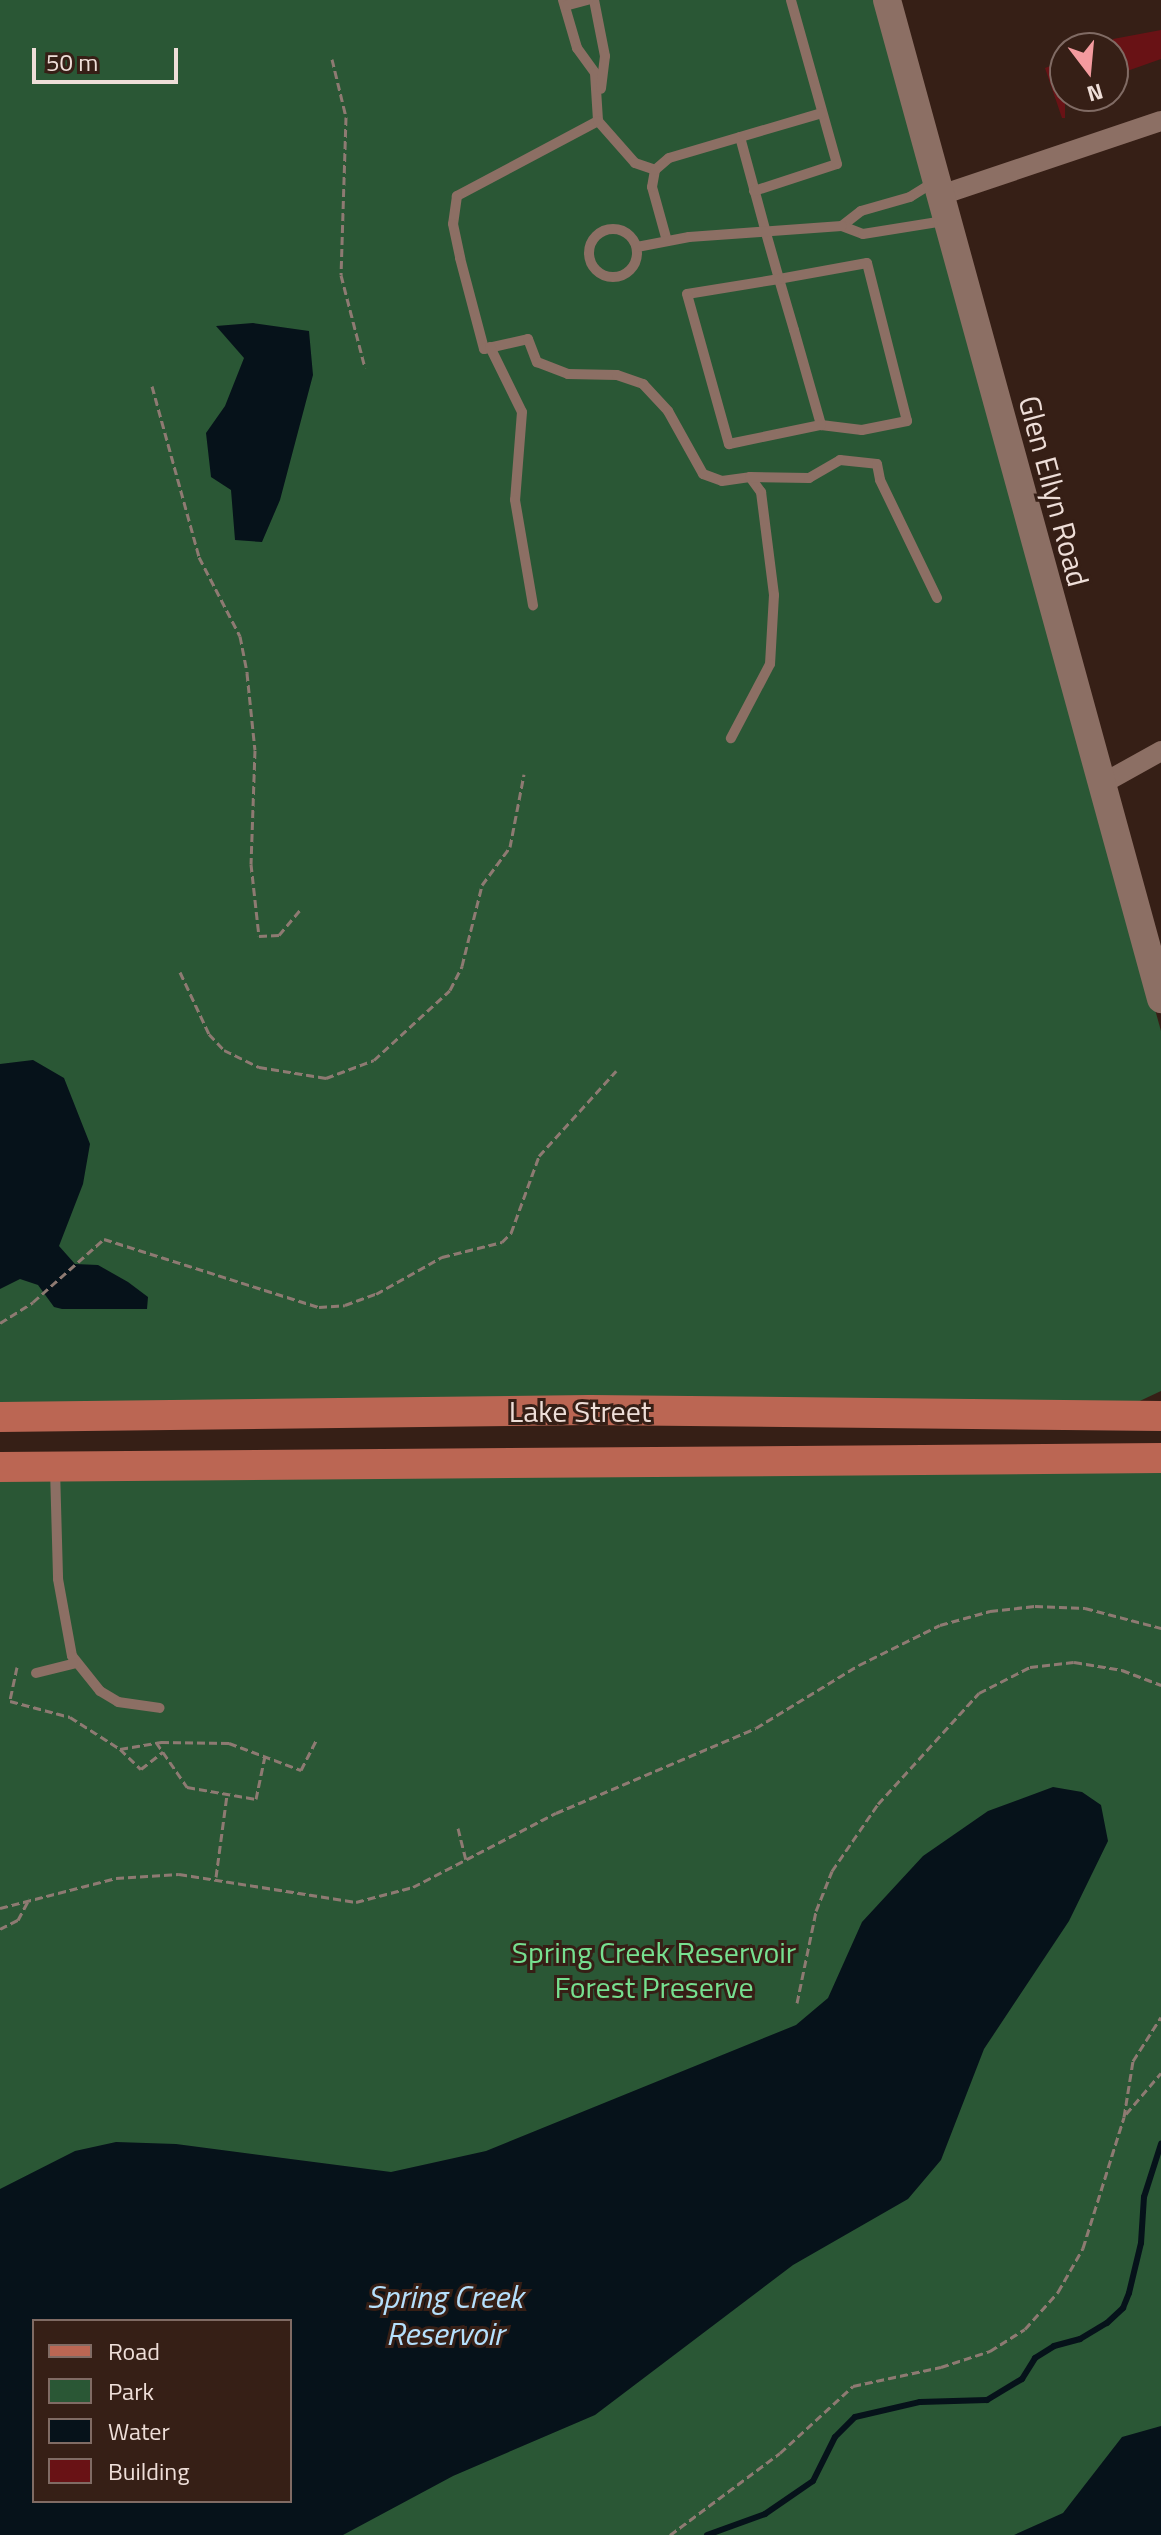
<!DOCTYPE html>
<style>
body{margin:0}
#map{position:relative;width:1161px;height:2535px;overflow:hidden;background:#361f16;font-family:"Titillium Web",sans-serif}
div>[style]{position:absolute}
.green>*{inset:0;background:#2a5735}
.water>*{inset:0;background:#06121a}
.stream>*{height:6px;margin:-3px;padding:0 3px;transform-origin:3px;border-radius:3px;background:#06121a}
.building>*{inset:0;background:#691215}
.path>*{height:3px;margin-top:-1.5px;transform-origin:0;background:repeating-linear-gradient(90deg,#8e7a72 0 8px,transparent 0 12px)}
.lane>*{height:10px;margin:-5px;padding:0 5px;transform-origin:5px;border-radius:5px;background:#8c6f64}
.lane>.ring{margin:-5px;padding:0;box-sizing:content-box;background:none;border:10px solid #8c6f64;border-radius:50%}
.street>*{height:20px;margin:-10px;padding:0 10px;transform-origin:10px;border-radius:10px;background:#8c6f64}
.secondary>*{height:28px;margin:-14px;padding:0 14px;transform-origin:14px;border-radius:14px;background:#8c6f64}
.primary>*{height:30px;margin:-15px;padding:0 15px;transform-origin:15px;border-radius:15px;background:#bb6653}
span{translate:-50% -50%;white-space:nowrap;text-align:center;line-height:1.15;-webkit-text-stroke:6px #361f16;paint-order:stroke}
.street-label{font-size:30px;color:#eeded8}
.park-label{font-size:30px;color:#76e090}
.water-label{font-size:32px;color:#b5e0fd;font-style:italic}
.legend{position:absolute;left:32px;top:2319px;width:260px;height:184px;box-sizing:border-box;background:#361f16;border:2px solid #806b64;margin:0;padding:10px 14px;list-style:none;font-size:24px;color:#eeded8}
.legend li{display:flex;align-items:center;gap:16px;height:40px}
.legend b{width:40px;border:2px solid #806b64}
.north{position:absolute;left:1049px;top:32px;width:80px;height:80px;box-sizing:border-box;background:#361f16;border:2px solid #806b64;border-radius:50%;rotate:164deg;font-size:22px;font-weight:700;line-height:32px;text-align:center;color:#eeded8}
.north::after{content:'';display:block;margin:auto;width:28px;height:36px;background:#f49b9f;clip-path:polygon(50% 0,100% 100%,50% 72%,0 100%)}
.scale{position:absolute;left:32px;top:48px;width:146px;height:36px;box-sizing:border-box;border:4px solid #eeded8;border-top:0;padding-left:10px;font-size:24px;line-height:28px;white-space:nowrap;color:#eeded8;-webkit-text-stroke:6px #361f16;paint-order:stroke}
</style>
<div id="map">
<div class="green">
<i style="clip-path:polygon(0 0,874px 0,1161px 1031px,1161px 1391px,1129px 1406px,0 1412px)"></i>
<i style="clip-path:polygon(evenodd,1161px 1460px,1161px 2477px,1096px 2535px,0 2535px,0 1469px,1161px 1460px,34px 2321px,290px 2321px,290px 2501px,34px 2501px,34px 2321px)"></i>
</div>
<div class="water">
<i style="clip-path:polygon(253px 323px,309px 331px,313px 375px,280px 500px,262px 542px,235px 540px,231px 490px,211px 477px,206px 433px,225px 406px,244px 358px,216px 326px)"></i>
<i style="clip-path:polygon(33px 1060px,64px 1078px,90px 1144px,83px 1184px,59px 1246px,75px 1264px,98px 1265px,128px 1282px,148px 1297px,147px 1309px,62px 1309px,54px 1307px,38px 1285px,20px 1279px,0 1289px,0 1064px)"></i>
<i style="clip-path:polygon(evenodd,1053px 1787px,1082px 1792px,1101px 1805px,1108px 1841px,1069px 1921px,984px 2049px,941px 2160px,908px 2199px,793px 2265px,595px 2415px,453px 2476px,343px 2535px,0 2535px,0 2189px,75px 2151px,116px 2142px,176px 2144px,391px 2172px,486px 2151px,796px 2025px,828px 1998px,862px 1922px,923px 1856px,988px 1811px,1053px 1787px,290px 2321px,290px 2501px,34px 2501px,34px 2321px,290px 2321px)"></i>
<i style="clip-path:polygon(1161px 2426px,1161px 2535px,1014px 2535px,1063px 2513px,1122px 2437px)"></i>
</div>
<div class="stream">
<i style="left:707px;top:2535px;width:62px;rotate:-19.9deg"></i>
<i style="left:765px;top:2514px;width:58px;rotate:-34.5deg"></i>
<i style="left:813px;top:2481px;width:49px;rotate:-63.4deg"></i>
<i style="left:835px;top:2437px;width:28px;rotate:-45deg"></i>
<i style="left:855px;top:2417px;width:67px;rotate:-13deg"></i>
<i style="left:920px;top:2402px;width:67px;rotate:-1.7deg"></i>
<i style="left:987px;top:2400px;width:41px;rotate:-31deg"></i>
<i style="left:1022px;top:2379px;width:25px;rotate:-58deg"></i>
<i style="left:1035px;top:2358px;width:22px;rotate:-32deg"></i>
<i style="left:1054px;top:2346px;width:27px;rotate:-15deg"></i>
<i style="left:1080px;top:2339px;width:31px;rotate:-31deg"></i>
<i style="left:1107px;top:2323px;width:22px;rotate:-43deg"></i>
<i style="left:1123px;top:2308px;width:16px;rotate:-68deg"></i>
<i style="left:1129px;top:2293px;width:51px;rotate:-76.5deg"></i>
<i style="left:1141px;top:2243px;width:46px;rotate:-86.3deg"></i>
<i style="left:1144px;top:2197px;width:56px;rotate:-72.2deg"></i>
</div>
<div class="building">
<i style="clip-path:polygon(1161px 30px,1161px 59px,1113px 76px,1113px 39px)"></i>
<i style="clip-path:polygon(1065px 61px,1065px 118px,1062px 118px,1045px 68px)"></i>
</div>
<div class="path">
<i style="left:332px;top:59px;width:60px;rotate:76.4deg"></i>
<i style="left:346px;top:117px;width:158px;rotate:91.8deg"></i>
<i style="left:341px;top:275px;width:96px;rotate:75.5deg"></i>
<i style="left:152px;top:386px;width:177px;rotate:74.6deg"></i>
<i style="left:199px;top:557px;width:89px;rotate:62.6deg"></i>
<i style="left:240px;top:636px;width:38px;rotate:79deg"></i>
<i style="left:247px;top:673px;width:77px;rotate:84.1deg"></i>
<i style="left:255px;top:750px;width:114px;rotate:92deg"></i>
<i style="left:251px;top:864px;width:72px;rotate:83.7deg"></i>
<i style="left:259px;top:936px;width:20px;rotate:-3deg"></i>
<i style="left:279px;top:935px;width:33px;rotate:-50deg"></i>
<i style="left:180px;top:972px;width:68px;rotate:64.9deg"></i>
<i style="left:209px;top:1034px;width:22px;rotate:47deg"></i>
<i style="left:224px;top:1050px;width:39px;rotate:26deg"></i>
<i style="left:259px;top:1067px;width:68px;rotate:9.3deg"></i>
<i style="left:326px;top:1078px;width:51px;rotate:-20.6deg"></i>
<i style="left:374px;top:1060px;width:103px;rotate:-42.6deg"></i>
<i style="left:450px;top:990px;width:27px;rotate:-63deg"></i>
<i style="left:462px;top:966px;width:83px;rotate:-76.1deg"></i>
<i style="left:482px;top:885px;width:47px;rotate:-53.6deg"></i>
<i style="left:510px;top:847px;width:74px;rotate:-79.1deg"></i>
<i style="left:0;top:1323px;width:39px;rotate:-32deg"></i>
<i style="left:33px;top:1302px;width:95px;rotate:-41.6deg"></i>
<i style="left:104px;top:1239px;width:225px;rotate:17.6deg"></i>
<i style="left:319px;top:1307px;width:26px;rotate:-4deg"></i>
<i style="left:345px;top:1305px;width:33px;rotate:-20deg"></i>
<i style="left:376px;top:1294px;width:76px;rotate:-29.3deg"></i>
<i style="left:442px;top:1257px;width:62px;rotate:-14deg"></i>
<i style="left:502px;top:1242px;width:13px;rotate:-45deg"></i>
<i style="left:511px;top:1233px;width:82px;rotate:-70deg"></i>
<i style="left:539px;top:1156px;width:115px;rotate:-47.8deg"></i>
<i style="left:17px;top:1667px;width:35px;rotate:102deg"></i>
<i style="left:10px;top:1701px;width:62px;rotate:14.9deg"></i>
<i style="left:70px;top:1717px;width:59px;rotate:32.6deg"></i>
<i style="left:120px;top:1749px;width:42px;rotate:-9.7deg"></i>
<i style="left:161px;top:1742px;width:68px;rotate:0.8deg"></i>
<i style="left:229px;top:1743px;width:77px;rotate:20.6deg"></i>
<i style="left:301px;top:1770px;width:34px;rotate:-63deg"></i>
<i style="left:156px;top:1742px;width:55px;rotate:55.4deg"></i>
<i style="left:187px;top:1787px;width:70px;rotate:9.9deg"></i>
<i style="left:256px;top:1799px;width:44px;rotate:-78.2deg"></i>
<i style="left:120px;top:1749px;width:29px;rotate:44deg"></i>
<i style="left:141px;top:1769px;width:28px;rotate:-38deg"></i>
<i style="left:458px;top:1828px;width:32px;rotate:76deg"></i>
<i style="left:216px;top:1877px;width:83px;rotate:-82.4deg"></i>
<i style="left:0;top:1908px;width:120px;rotate:-14.5deg"></i>
<i style="left:116px;top:1878px;width:63px;rotate:-3.6deg"></i>
<i style="left:179px;top:1874px;width:179px;rotate:9deg"></i>
<i style="left:356px;top:1902px;width:59px;rotate:-14.7deg"></i>
<i style="left:413px;top:1887px;width:161px;rotate:-27.4deg"></i>
<i style="left:556px;top:1813px;width:217px;rotate:-23deg"></i>
<i style="left:756px;top:1728px;width:121px;rotate:-31.5deg"></i>
<i style="left:859px;top:1665px;width:90px;rotate:-26.3deg"></i>
<i style="left:940px;top:1625px;width:52px;rotate:-15.6deg"></i>
<i style="left:990px;top:1611px;width:45px;rotate:-6.3deg"></i>
<i style="left:1035px;top:1606px;width:50px;rotate:2.3deg"></i>
<i style="left:1085px;top:1608px;width:79px;rotate:14.7deg"></i>
<i style="left:0;top:1929px;width:20px;rotate:-27deg"></i>
<i style="left:18px;top:1920px;width:24px;rotate:-62deg"></i>
<i style="left:797px;top:2003px;width:94px;rotate:-78.3deg"></i>
<i style="left:816px;top:1911px;width:43px;rotate:-68.2deg"></i>
<i style="left:832px;top:1871px;width:81px;rotate:-55.5deg"></i>
<i style="left:878px;top:1804px;width:150px;rotate:-47.7deg"></i>
<i style="left:979px;top:1693px;width:57px;rotate:-27deg"></i>
<i style="left:1030px;top:1667px;width:44px;rotate:-6.5deg"></i>
<i style="left:1074px;top:1662px;width:49px;rotate:9.5deg"></i>
<i style="left:1122px;top:1670px;width:42px;rotate:21deg"></i>
<i style="left:1126px;top:2114px;width:54px;rotate:-49.5deg"></i>
<i style="left:670px;top:2535px;width:137px;rotate:-36.7deg"></i>
<i style="left:780px;top:2453px;width:99px;rotate:-42.5deg"></i>
<i style="left:853px;top:2386px;width:90px;rotate:-12.2deg"></i>
<i style="left:941px;top:2367px;width:52px;rotate:-18.1deg"></i>
<i style="left:990px;top:2351px;width:41px;rotate:-32.2deg"></i>
<i style="left:1025px;top:2329px;width:50px;rotate:-48.3deg"></i>
<i style="left:1058px;top:2292px;width:51px;rotate:-60.4deg"></i>
<i style="left:1083px;top:2248px;width:137px;rotate:-72.6deg"></i>
<i style="left:1124px;top:2117px;width:57px;rotate:-80.9deg"></i>
<i style="left:1133px;top:2061px;width:52px;rotate:-57.5deg"></i>
</div>
<div class="lane">
<i style="left:563px;top:0;width:50px;rotate:73.7deg"></i>
<i style="left:577px;top:48px;width:31px;rotate:54deg"></i>
<i style="left:595px;top:73px;width:48px;rotate:86.4deg"></i>
<i style="left:598px;top:121px;width:160px;rotate:152deg"></i>
<i style="left:457px;top:196px;width:28px;rotate:98deg"></i>
<i style="left:453px;top:224px;width:35px;rotate:78deg"></i>
<i style="left:460px;top:258px;width:94px;rotate:75.2deg"></i>
<i style="left:484px;top:349px;width:45px;rotate:-12.8deg"></i>
<i style="left:528px;top:339px;width:25px;rotate:69deg"></i>
<i style="left:537px;top:362px;width:33px;rotate:21deg"></i>
<i style="left:568px;top:374px;width:49px;rotate:1.2deg"></i>
<i style="left:617px;top:375px;width:28px;rotate:19deg"></i>
<i style="left:643px;top:384px;width:37px;rotate:47deg"></i>
<i style="left:668px;top:411px;width:72px;rotate:60.9deg"></i>
<i style="left:703px;top:474px;width:20px;rotate:20deg"></i>
<i style="left:722px;top:481px;width:28px;rotate:-8deg"></i>
<i style="left:750px;top:477px;width:19px;rotate:54deg"></i>
<i style="left:761px;top:492px;width:104px;rotate:82.8deg"></i>
<i style="left:774px;top:595px;width:69px;rotate:93.3deg"></i>
<i style="left:770px;top:664px;width:84px;rotate:117.8deg"></i>
<i style="left:594px;top:0;width:57px;rotate:78.9deg"></i>
<i style="left:605px;top:56px;width:33px;rotate:97deg"></i>
<i style="left:565px;top:6px;width:24px;rotate:-15deg"></i>
<i style="left:598px;top:121px;width:56px;rotate:48.6deg"></i>
<i style="left:635px;top:163px;width:21px;rotate:19deg"></i>
<i style="left:740px;top:137px;width:99px;rotate:74.8deg"></i>
<i style="left:766px;top:233px;width:48px;rotate:74.2deg"></i>
<i style="left:779px;top:279px;width:53px;rotate:73.6deg"></i>
<i style="left:794px;top:330px;width:99px;rotate:74.1deg"></i>
<i style="left:821px;top:425px;width:41px;rotate:7deg"></i>
<i style="left:862px;top:430px;width:46px;rotate:-11.3deg"></i>
<i style="left:907px;top:421px;width:163px;rotate:-104.2deg"></i>
<i style="left:867px;top:263px;width:89px;rotate:169.7deg"></i>
<i style="left:779px;top:279px;width:93px;rotate:170.7deg"></i>
<i style="left:687px;top:294px;width:156px;rotate:74.4deg"></i>
<i style="left:729px;top:444px;width:94px;rotate:-11.7deg"></i>
<i style="left:934px;top:182px;width:28px;rotate:148deg"></i>
<i style="left:910px;top:197px;width:51px;rotate:164.1deg"></i>
<i style="left:861px;top:211px;width:24px;rotate:142deg"></i>
<i style="left:842px;top:226px;width:22px;rotate:21deg"></i>
<i style="left:863px;top:234px;width:82px;rotate:-9.1deg"></i>
<i style="left:754px;top:191px;width:87px;rotate:-18deg"></i>
<i style="left:837px;top:164px;width:170px;rotate:-105.7deg"></i>
<i class="ring" style="left:589px;top:229px;width:38px;height:38px"></i>
<i style="left:667px;top:241px;width:56px;rotate:-105.5deg"></i>
<i style="left:652px;top:187px;width:17px;rotate:-80deg"></i>
<i style="left:655px;top:170px;width:18px;rotate:-41deg"></i>
<i style="left:669px;top:158px;width:159px;rotate:-16.4deg"></i>
<i style="left:637px;top:247px;width:53px;rotate:-10.9deg"></i>
<i style="left:689px;top:237px;width:153px;rotate:-4.1deg"></i>
<i style="left:490px;top:347px;width:72px;rotate:63.8deg"></i>
<i style="left:522px;top:412px;width:88px;rotate:94.5deg"></i>
<i style="left:515px;top:500px;width:107px;rotate:80.3deg"></i>
<i style="left:750px;top:477px;width:59px;rotate:1deg"></i>
<i style="left:809px;top:478px;width:36px;rotate:-30deg"></i>
<i style="left:840px;top:460px;width:37px;rotate:6deg"></i>
<i style="left:877px;top:464px;width:16px;rotate:79deg"></i>
<i style="left:880px;top:480px;width:131px;rotate:64.2deg"></i>
<i style="left:55px;top:1469px;width:110px;rotate:88.4deg"></i>
<i style="left:58px;top:1579px;width:78px;rotate:79.7deg"></i>
<i style="left:72px;top:1656px;width:45px;rotate:51.3deg"></i>
<i style="left:100px;top:1691px;width:21px;rotate:31deg"></i>
<i style="left:118px;top:1702px;width:42px;rotate:8.1deg"></i>
<i style="left:36px;top:1673px;width:41px;rotate:-14deg"></i>
</div>
<div class="street">
<i style="left:938px;top:196px;width:235px;rotate:-18.6deg"></i>
<i style="left:1100px;top:785px;width:70px;rotate:-29.1deg"></i>
</div>
<div class="secondary">
<i style="left:887px;top:0;width:1036px;rotate:74.66deg"></i>
</div>
<div class="primary">
<i style="left:0;top:1417px;width:590px;rotate:-0.68deg"></i>
<i style="left:590px;top:1410px;width:571px;rotate:0.6deg"></i>
<i style="left:0;top:1467px;width:1161px;rotate:-0.44deg"></i>
</div>
<div class="street-label">
<span style="left:1054px;top:491px;rotate:75deg">Glen Ellyn Road</span>
<span style="left:580px;top:1411px">Lake Street</span>
</div>
<div class="park-label">
<span style="left:654px;top:1969px">Spring Creek Reservoir<br>Forest Preserve</span>
</div>
<div class="water-label">
<span style="left:445px;top:2315px">Spring Creek<br>Reservoir</span>
</div>
<ul class="legend">
<li><b style="height:10px;background:#bb6653"></b>Road</li>
<li><b style="height:22px;background:#2a5735"></b>Park</li>
<li><b style="height:22px;background:#06121a"></b>Water</li>
<li><b style="height:22px;background:#691215"></b>Building</li>
</ul>
<div class="north">N</div>
<div class="scale">50 m</div>
</div>
